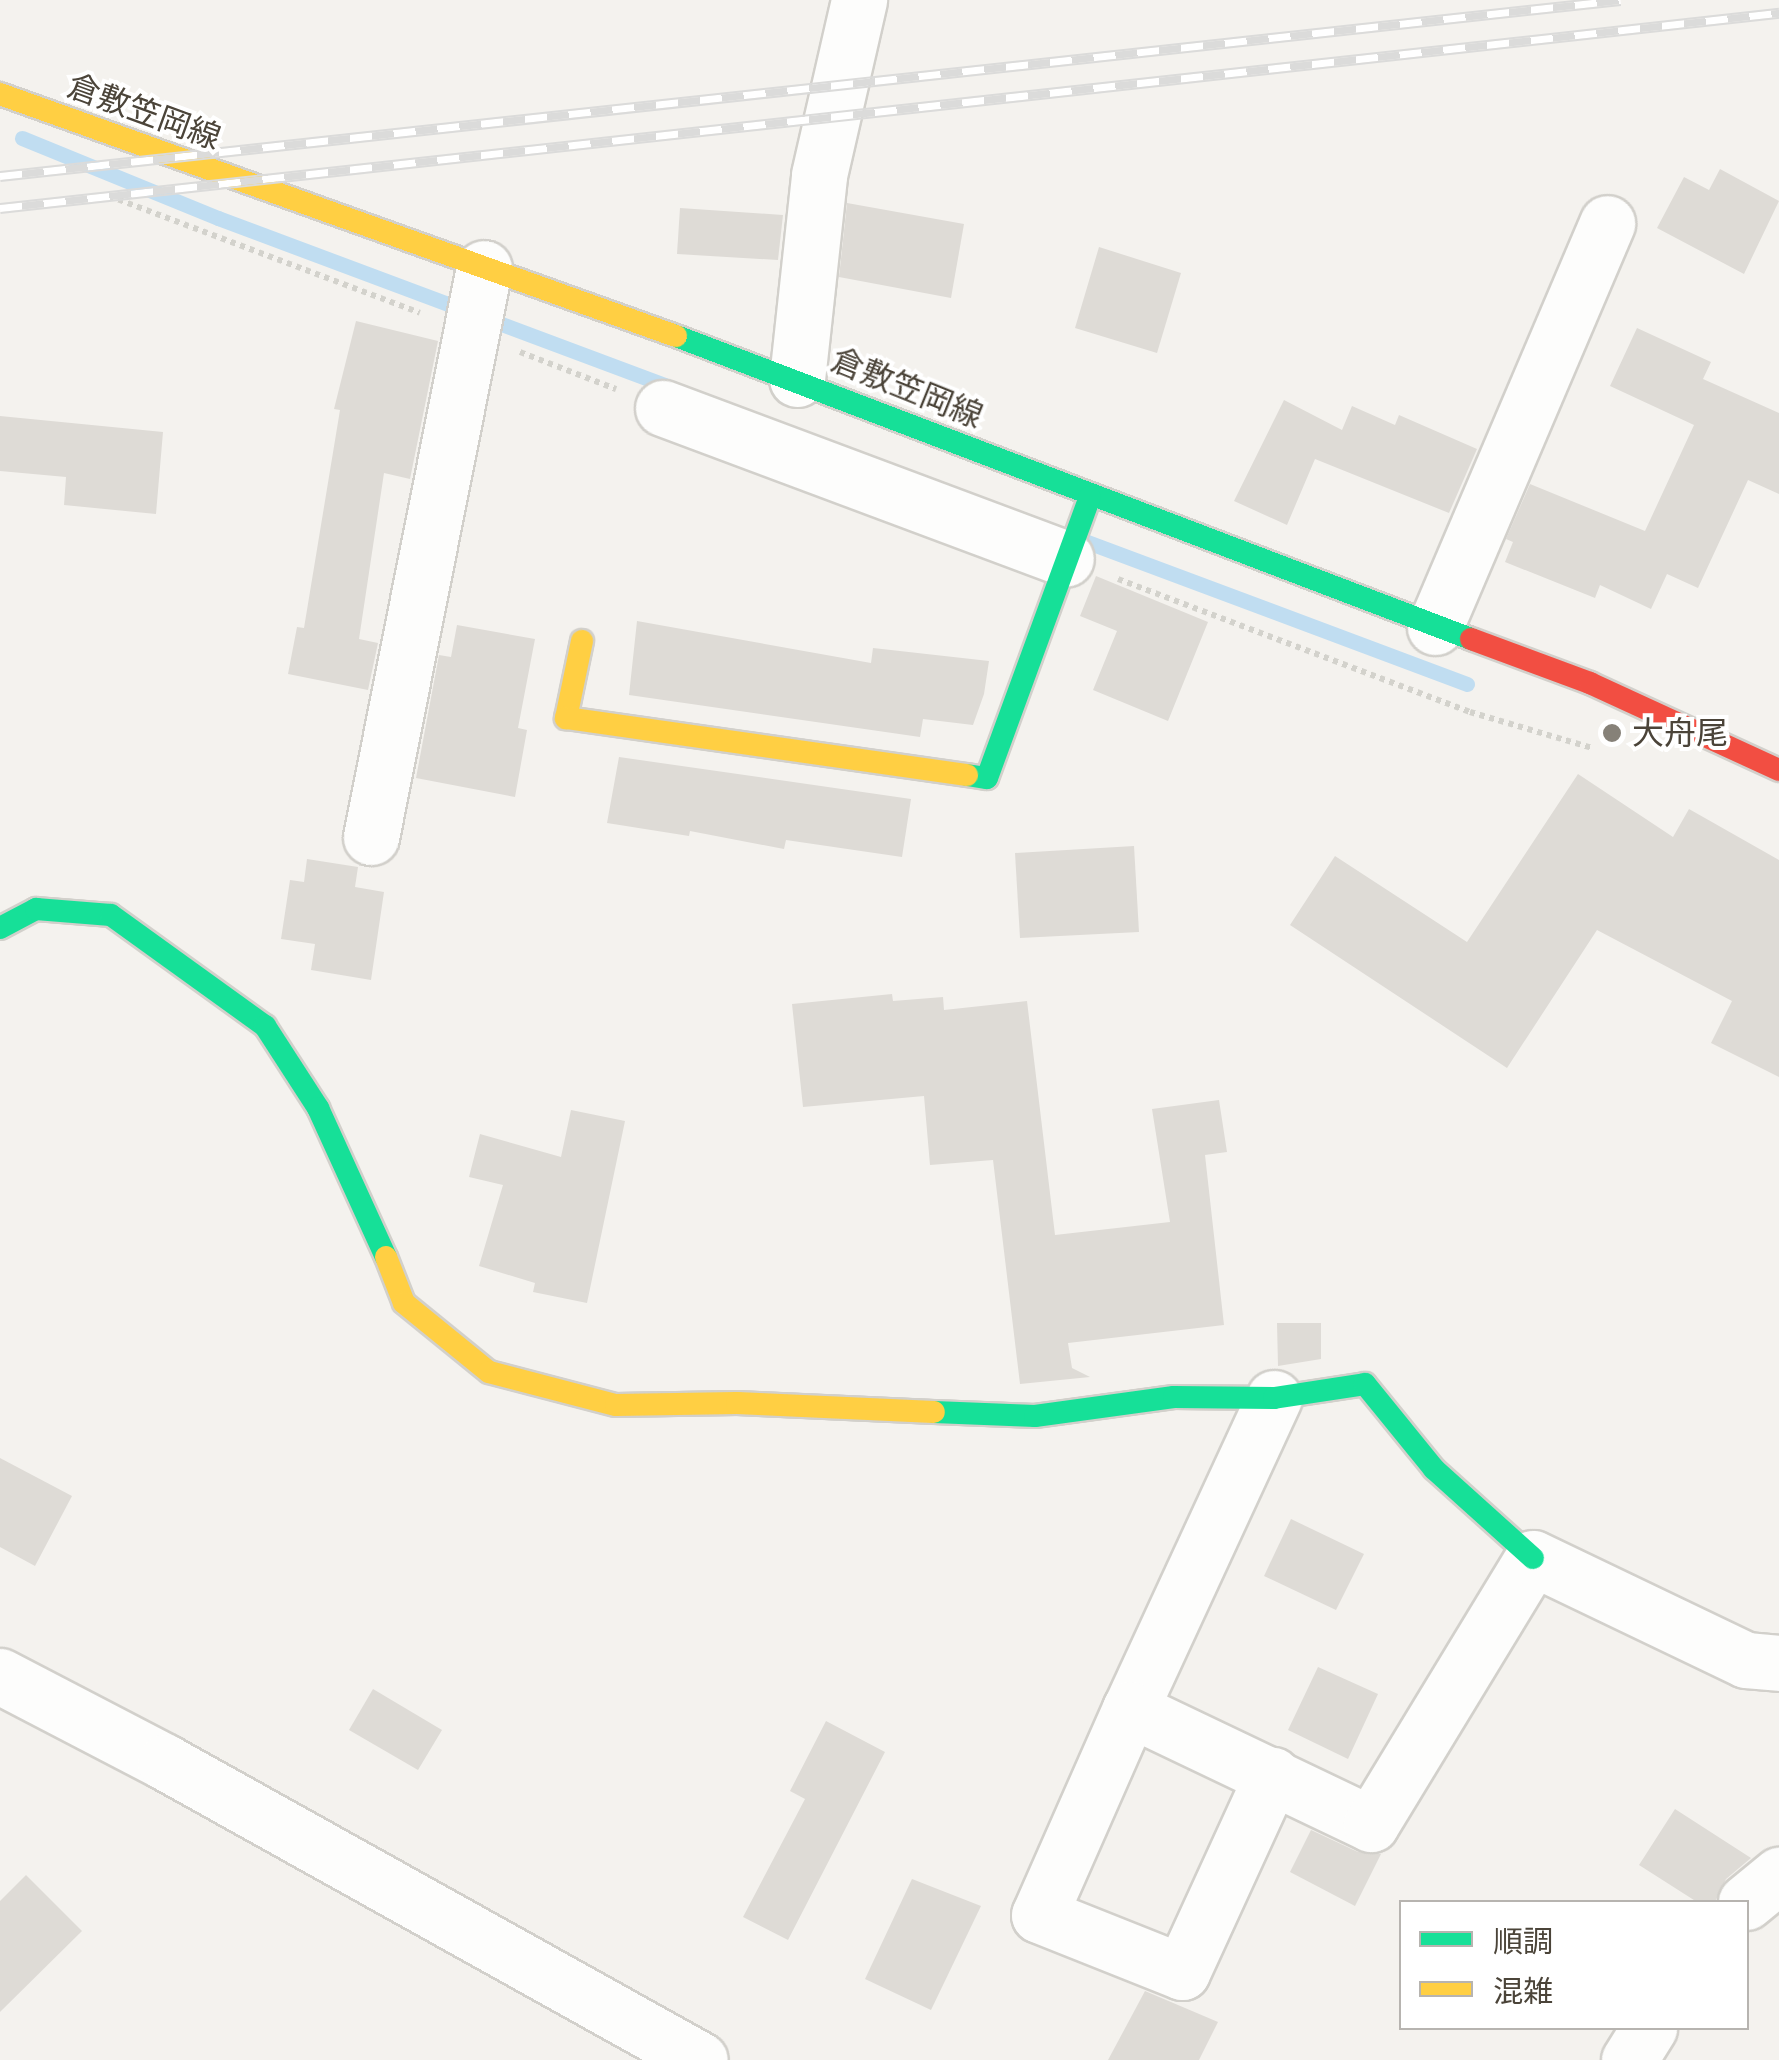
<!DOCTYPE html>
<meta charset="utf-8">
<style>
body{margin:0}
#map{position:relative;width:1779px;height:2060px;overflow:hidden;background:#f4f2ee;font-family:Roboto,"Noto Sans JP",sans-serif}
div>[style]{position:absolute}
.stream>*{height:15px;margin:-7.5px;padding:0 7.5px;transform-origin:7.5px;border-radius:7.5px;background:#c0ddf1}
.building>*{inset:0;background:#dedbd6}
.path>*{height:6px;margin-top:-3px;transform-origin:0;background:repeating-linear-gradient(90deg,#d3d2cc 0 5px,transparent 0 10px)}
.roads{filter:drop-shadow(2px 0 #d2d0cb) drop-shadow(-2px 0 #d2d0cb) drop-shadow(0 2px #d2d0cb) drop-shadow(0 -2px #d2d0cb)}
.street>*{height:55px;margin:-27.5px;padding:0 27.5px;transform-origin:27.5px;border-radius:27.5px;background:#fdfdfc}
.fast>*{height:22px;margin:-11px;padding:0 11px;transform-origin:11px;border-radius:11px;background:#16e098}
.slow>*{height:22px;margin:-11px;padding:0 11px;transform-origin:11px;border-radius:11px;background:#ffcf43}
.jam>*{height:22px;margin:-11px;padding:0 11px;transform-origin:11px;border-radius:11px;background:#f24e42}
.rail>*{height:11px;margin-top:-5.5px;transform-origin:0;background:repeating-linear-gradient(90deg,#fff 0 22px,#dbdbda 0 44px);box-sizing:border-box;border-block:2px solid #dbdbda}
.dots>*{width:28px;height:28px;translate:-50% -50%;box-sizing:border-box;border:5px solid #fff;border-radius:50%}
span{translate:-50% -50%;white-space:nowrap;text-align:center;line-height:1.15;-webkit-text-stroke:8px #fff;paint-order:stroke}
.street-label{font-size:32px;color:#4b4439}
.poi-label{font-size:32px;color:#4b4439}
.left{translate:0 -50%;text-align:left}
.legend{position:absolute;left:1399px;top:1900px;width:350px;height:130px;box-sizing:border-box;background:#fff;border:2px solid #b7b4b0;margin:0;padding:12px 18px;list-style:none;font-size:30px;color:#4b4439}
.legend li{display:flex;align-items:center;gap:20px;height:50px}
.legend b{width:50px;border:2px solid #b7b4b0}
</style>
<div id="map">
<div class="stream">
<i style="left:22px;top:138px;width:212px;rotate:22.2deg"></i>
<i style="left:218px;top:218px;width:489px;rotate:20.5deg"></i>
<i style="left:1082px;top:540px;width:411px;rotate:20.5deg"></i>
</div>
<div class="building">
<i style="clip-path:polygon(1720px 169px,1779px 201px,1744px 274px,1657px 228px,1684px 177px,1709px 190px)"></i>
<i style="clip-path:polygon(847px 203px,964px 224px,951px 298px,839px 277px)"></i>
<i style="clip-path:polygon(680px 208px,783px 215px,778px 260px,677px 254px)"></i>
<i style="clip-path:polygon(1099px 247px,1181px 273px,1157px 353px,1075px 328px)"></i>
<i style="clip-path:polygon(356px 321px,438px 341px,410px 479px,384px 473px,359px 639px,378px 643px,368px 690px,288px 674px,297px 627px,304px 628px,340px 410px,334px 409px)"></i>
<i style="clip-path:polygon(1637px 328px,1711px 362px,1703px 379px,1779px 413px,1779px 494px,1748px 480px,1698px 588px,1667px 574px,1651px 609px,1600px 585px,1595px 598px,1505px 562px,1513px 542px,1506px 539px,1530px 484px,1645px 531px,1694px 425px,1610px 386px)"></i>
<i style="clip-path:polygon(1284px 400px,1342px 430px,1352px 406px,1395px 425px,1399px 415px,1477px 449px,1449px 513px,1315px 459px,1287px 525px,1234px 501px)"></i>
<i style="clip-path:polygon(0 416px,163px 432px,156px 514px,64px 505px,66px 477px,0 471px)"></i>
<i style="clip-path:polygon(1096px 576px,1208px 622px,1168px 721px,1093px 690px,1117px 631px,1080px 616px)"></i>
<i style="clip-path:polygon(637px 621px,871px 663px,873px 648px,989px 661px,984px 694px,973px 725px,923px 719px,920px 737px,629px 695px)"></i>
<i style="clip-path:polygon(457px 625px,535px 639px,518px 728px,527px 730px,515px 797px,416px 778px,439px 655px,451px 657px)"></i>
<i style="clip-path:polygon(619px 757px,911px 799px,902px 857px,786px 840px,784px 849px,690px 831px,689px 836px,607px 823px)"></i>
<i style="clip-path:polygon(1578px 774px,1673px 837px,1689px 809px,1779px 860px,1779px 1077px,1711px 1043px,1732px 1001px,1597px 930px,1507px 1068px,1290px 925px,1335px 856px,1467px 942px)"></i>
<i style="clip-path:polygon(1134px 846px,1139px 932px,1020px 938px,1015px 853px)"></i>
<i style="clip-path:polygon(307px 859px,358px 867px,355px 887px,384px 892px,371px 980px,311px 970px,315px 944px,281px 939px,290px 880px,304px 882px)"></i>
<i style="clip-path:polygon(892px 994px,893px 1001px,943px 997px,944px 1010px,1027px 1001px,1055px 1235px,1170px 1222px,1152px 1109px,1219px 1100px,1227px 1152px,1205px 1155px,1224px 1325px,1068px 1343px,1072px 1368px,1090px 1377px,1020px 1384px,993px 1160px,930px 1165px,924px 1096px,803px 1107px,792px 1004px)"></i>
<i style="clip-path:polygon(571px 1110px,625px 1121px,587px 1303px,533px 1292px,535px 1283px,479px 1266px,503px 1185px,469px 1177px,480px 1134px,561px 1157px)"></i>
<i style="clip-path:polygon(1277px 1323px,1321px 1323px,1321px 1359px,1278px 1366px)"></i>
<i style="clip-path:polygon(0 1458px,72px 1496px,35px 1566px,0 1547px)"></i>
<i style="clip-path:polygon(1291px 1519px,1364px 1554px,1336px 1610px,1264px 1576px)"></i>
<i style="clip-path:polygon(1318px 1667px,1378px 1694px,1348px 1759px,1288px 1730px)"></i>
<i style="clip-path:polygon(373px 1689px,442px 1730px,418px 1770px,349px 1730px)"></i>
<i style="clip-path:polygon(826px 1721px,885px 1752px,788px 1940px,743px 1917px,805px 1799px,790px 1791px)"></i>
<i style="clip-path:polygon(1675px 1809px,1751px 1858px,1726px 1879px,1715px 1902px,1697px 1902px,1639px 1865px)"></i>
<i style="clip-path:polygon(1311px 1830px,1358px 1852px,1381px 1854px,1355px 1906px,1290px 1872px)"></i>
<i style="clip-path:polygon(26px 1875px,82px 1931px,0 2012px,0 1901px)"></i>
<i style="clip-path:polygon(912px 1879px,981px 1906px,931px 2010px,865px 1979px)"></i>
<i style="clip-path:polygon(1145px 1991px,1218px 2022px,1199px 2060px,1108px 2060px)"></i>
</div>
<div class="path">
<i style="left:109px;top:196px;width:332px;rotate:20.6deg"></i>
<i style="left:520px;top:352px;width:103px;rotate:21.1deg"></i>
<i style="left:1118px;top:579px;width:376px;rotate:20.7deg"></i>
<i style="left:1470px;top:712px;width:127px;rotate:16.4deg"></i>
</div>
<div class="roads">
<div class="street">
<i style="left:797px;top:379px;width:205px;rotate:-83.8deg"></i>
<i style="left:819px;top:175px;width:180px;rotate:-77.1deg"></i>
<i style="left:663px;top:408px;width:430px;rotate:20.5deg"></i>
<i style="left:1435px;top:627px;width:439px;rotate:-66.9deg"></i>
<i style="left:371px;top:837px;width:580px;rotate:-78.77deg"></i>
<i style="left:1274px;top:1398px;width:343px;rotate:114.8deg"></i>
<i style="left:1130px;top:1709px;width:267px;rotate:25.5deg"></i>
<i style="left:1371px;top:1824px;width:311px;rotate:-58.7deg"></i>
<i style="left:1533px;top:1558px;width:236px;rotate:25.6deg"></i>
<i style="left:1746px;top:1660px;width:33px;rotate:5deg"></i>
<i style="left:0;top:1676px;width:186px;rotate:27.5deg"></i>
<i style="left:165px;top:1762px;width:612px;rotate:29.12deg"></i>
<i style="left:1130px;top:1709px;width:225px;rotate:113.8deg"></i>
<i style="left:1039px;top:1915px;width:154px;rotate:21.7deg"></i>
<i style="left:1182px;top:1972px;width:217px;rotate:-65.4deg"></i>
<i style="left:1746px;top:1902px;width:43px;rotate:-39.3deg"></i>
<i style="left:1629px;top:2060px;width:38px;rotate:-58deg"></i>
</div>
<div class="fast">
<i style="left:676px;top:336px;width:851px;rotate:20.86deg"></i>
<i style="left:967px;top:775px;width:20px;rotate:9deg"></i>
<i style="left:987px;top:778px;width:299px;rotate:-69.9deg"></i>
<i style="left:0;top:928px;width:41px;rotate:-27.8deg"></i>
<i style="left:36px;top:909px;width:75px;rotate:4.6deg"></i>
<i style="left:111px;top:915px;width:190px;rotate:35.8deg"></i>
<i style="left:265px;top:1026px;width:98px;rotate:57.1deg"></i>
<i style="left:318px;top:1108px;width:164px;rotate:65.5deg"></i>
<i style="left:934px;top:1412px;width:101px;rotate:2.3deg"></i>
<i style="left:1035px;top:1416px;width:140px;rotate:-7.8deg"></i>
<i style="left:1174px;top:1397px;width:100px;rotate:0.6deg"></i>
<i style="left:1274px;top:1398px;width:92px;rotate:-8.7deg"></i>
<i style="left:1365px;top:1384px;width:109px;rotate:50.9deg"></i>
<i style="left:1434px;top:1469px;width:133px;rotate:42deg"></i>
</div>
<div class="slow">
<i style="left:0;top:94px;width:718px;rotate:19.7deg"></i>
<i style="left:582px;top:641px;width:79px;rotate:101.7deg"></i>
<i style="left:566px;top:718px;width:405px;rotate:8.1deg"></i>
<i style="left:386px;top:1257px;width:49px;rotate:68.6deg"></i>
<i style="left:404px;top:1303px;width:109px;rotate:39.1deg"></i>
<i style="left:489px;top:1372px;width:131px;rotate:14.6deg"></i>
<i style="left:616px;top:1405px;width:121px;rotate:-0.9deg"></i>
<i style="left:737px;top:1403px;width:197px;rotate:2.6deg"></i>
</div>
<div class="jam">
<i style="left:1471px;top:639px;width:127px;rotate:20.3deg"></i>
<i style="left:1590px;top:683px;width:208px;rotate:24.7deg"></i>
</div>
</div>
<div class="rail">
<i style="left:0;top:176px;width:1630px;rotate:-6.2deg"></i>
<i style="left:0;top:208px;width:1790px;rotate:-6.26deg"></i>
</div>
<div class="dots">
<i style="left:1612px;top:733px;background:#868178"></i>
</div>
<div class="street-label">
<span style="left:144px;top:112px;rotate:20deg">倉敷笠岡線</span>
<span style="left:907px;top:388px;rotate:22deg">倉敷笠岡線</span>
</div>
<div class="poi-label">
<span class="left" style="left:1632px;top:733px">大舟尾</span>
</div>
<ul class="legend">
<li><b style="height:12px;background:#16e098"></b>順調</li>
<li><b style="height:12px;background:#ffcf43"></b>混雑</li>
</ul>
</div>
